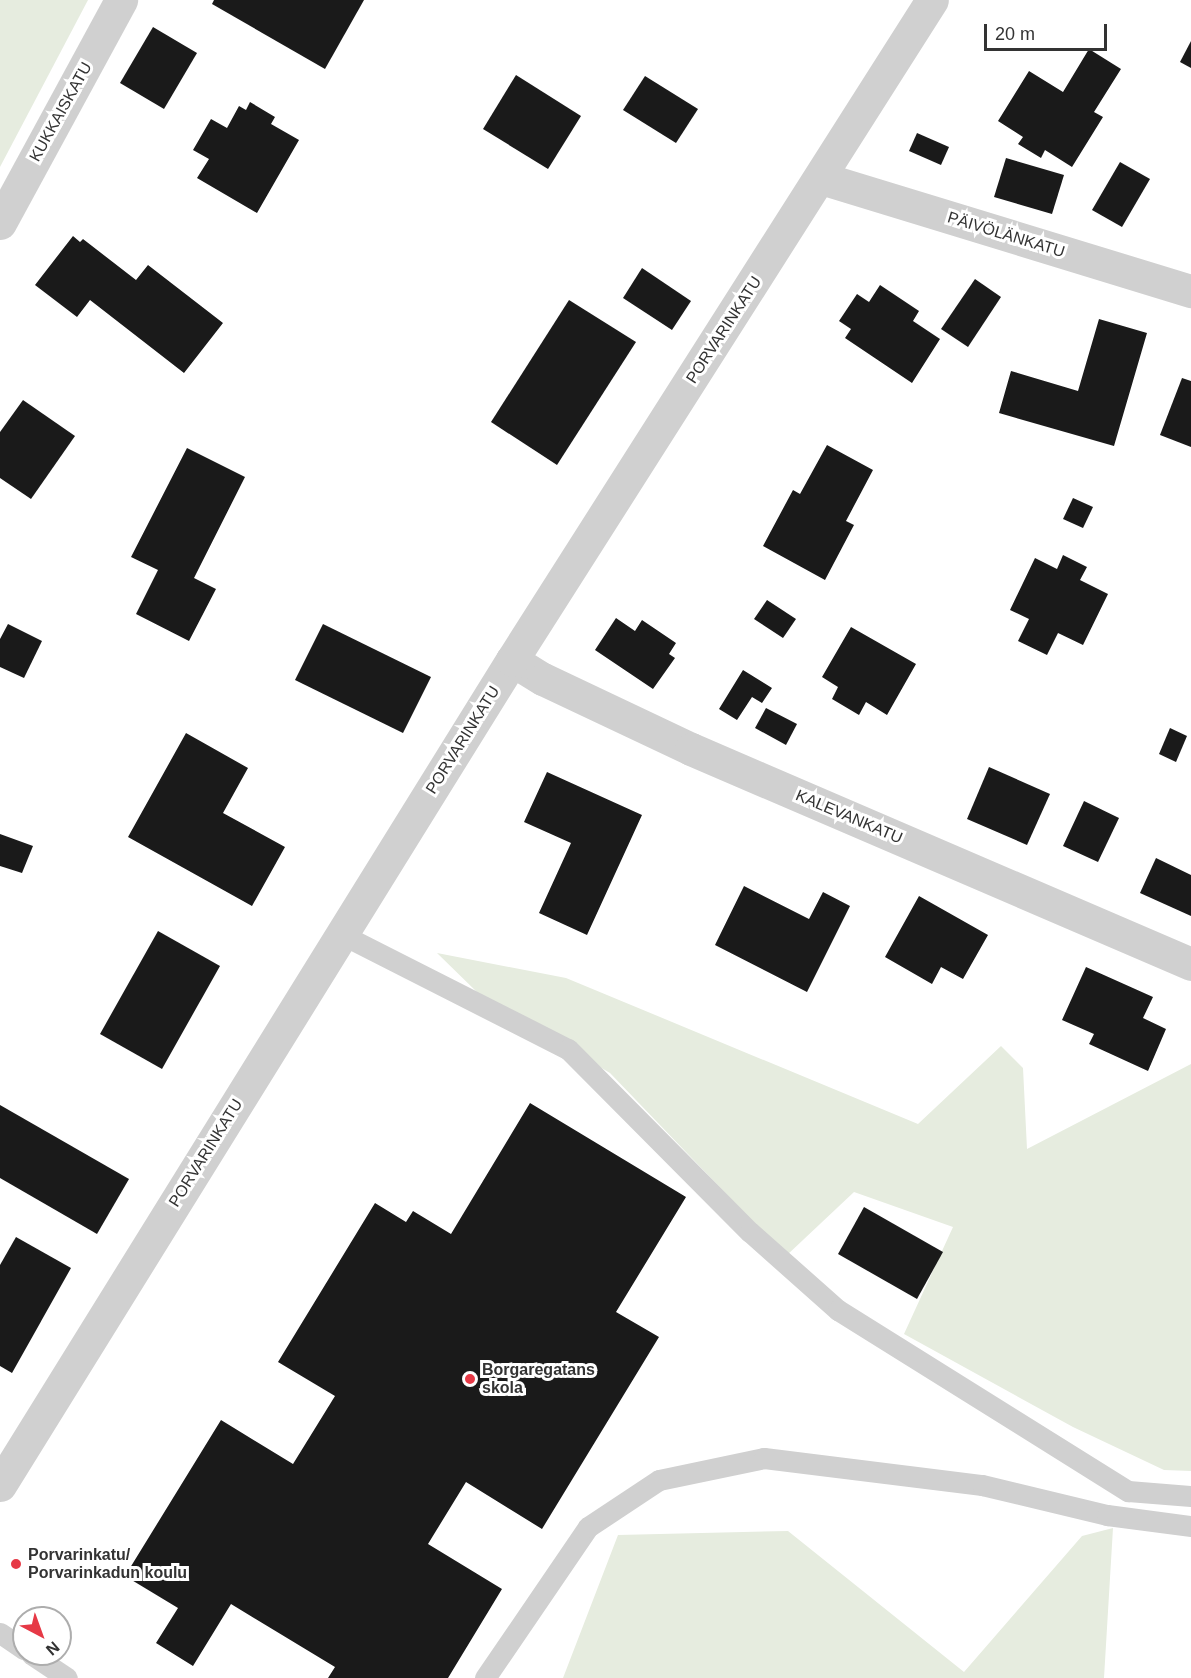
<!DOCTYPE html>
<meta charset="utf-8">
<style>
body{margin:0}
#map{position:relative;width:1191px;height:1678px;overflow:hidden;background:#fff;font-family:Arial,sans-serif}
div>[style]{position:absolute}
.green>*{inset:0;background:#e6ecdf}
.building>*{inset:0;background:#1a1a1a}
.service>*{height:21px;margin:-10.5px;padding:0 10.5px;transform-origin:10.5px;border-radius:10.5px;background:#d0d0d0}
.minor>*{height:33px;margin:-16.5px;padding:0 16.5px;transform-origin:16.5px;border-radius:16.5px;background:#d0d0d0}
.tertiary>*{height:33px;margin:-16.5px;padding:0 16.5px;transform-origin:16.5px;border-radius:16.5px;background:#d0d0d0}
.dots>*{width:16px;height:16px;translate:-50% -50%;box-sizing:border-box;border:3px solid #fff;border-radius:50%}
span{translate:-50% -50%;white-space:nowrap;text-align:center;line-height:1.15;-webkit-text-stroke:6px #fff;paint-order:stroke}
.street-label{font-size:16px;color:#333}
.poi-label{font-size:16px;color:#333;font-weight:700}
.left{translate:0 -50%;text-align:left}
.north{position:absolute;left:12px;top:1606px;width:60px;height:60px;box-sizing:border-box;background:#fff;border:2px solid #adadad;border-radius:50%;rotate:139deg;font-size:16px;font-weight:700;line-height:24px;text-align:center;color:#333}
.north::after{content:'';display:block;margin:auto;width:21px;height:27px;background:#e63946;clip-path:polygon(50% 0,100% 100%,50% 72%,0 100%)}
.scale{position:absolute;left:984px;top:24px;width:123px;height:27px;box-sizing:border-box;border:3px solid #333;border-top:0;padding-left:8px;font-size:18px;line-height:21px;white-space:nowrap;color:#333;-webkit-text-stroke:4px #fff;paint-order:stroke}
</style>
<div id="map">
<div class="green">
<i style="clip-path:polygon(0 0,88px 0,0 167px)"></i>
<i style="clip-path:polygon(437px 953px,566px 978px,918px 1124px,1001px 1046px,1023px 1068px,1027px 1149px,1191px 1064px,1191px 1471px,1164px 1470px,1073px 1427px,904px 1334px,953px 1227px,854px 1192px,786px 1256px,610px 1073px,481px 996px)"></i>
<i style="clip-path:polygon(1113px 1528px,1104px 1678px,563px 1678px,618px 1535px,788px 1531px,964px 1672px,1082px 1536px)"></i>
</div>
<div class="building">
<i style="clip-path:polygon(214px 0,364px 0,325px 69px,212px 4px)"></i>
<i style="clip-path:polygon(153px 27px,197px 53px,164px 109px,120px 83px)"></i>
<i style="clip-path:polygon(1191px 41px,1191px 68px,1180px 62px)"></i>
<i style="clip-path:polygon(1089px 49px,1121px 69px,1094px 112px,1103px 117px,1072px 167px,1045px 150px,1041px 158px,1018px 144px,1023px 137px,998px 121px,1029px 71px,1063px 92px)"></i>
<i style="clip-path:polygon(516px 75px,581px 116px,548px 169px,483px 129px)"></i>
<i style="clip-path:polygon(645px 76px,698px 109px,676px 143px,623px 110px)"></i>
<i style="clip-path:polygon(250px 102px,275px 117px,271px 124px,299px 140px,257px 213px,197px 178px,209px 159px,193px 150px,211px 119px,227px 128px,239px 106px,246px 110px)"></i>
<i style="clip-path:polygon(917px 133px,949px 147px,941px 165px,909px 151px)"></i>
<i style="clip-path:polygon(1006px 158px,1064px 175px,1052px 214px,994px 197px)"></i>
<i style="clip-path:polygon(1120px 162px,1150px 179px,1122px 227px,1092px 210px)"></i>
<i style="clip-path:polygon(73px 236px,80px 242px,83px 239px,136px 280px,148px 265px,223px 323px,184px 373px,90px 300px,77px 317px,35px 285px)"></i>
<i style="clip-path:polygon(642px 268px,691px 301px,672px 330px,623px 298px)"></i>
<i style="clip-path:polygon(975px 279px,1001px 297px,968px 347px,941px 329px)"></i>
<i style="clip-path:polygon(880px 285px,919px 311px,913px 321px,940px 339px,912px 383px,845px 338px,851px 329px,839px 321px,857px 294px,869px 302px)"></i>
<i style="clip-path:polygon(569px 300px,636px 342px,557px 465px,491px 422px)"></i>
<i style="clip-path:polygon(1099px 319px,1147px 333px,1114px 446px,999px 413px,1011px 371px,1078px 391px)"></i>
<i style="clip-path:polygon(1182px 378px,1191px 381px,1191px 447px,1160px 435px)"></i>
<i style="clip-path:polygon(23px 400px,75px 436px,31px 499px,0 478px,0 432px)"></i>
<i style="clip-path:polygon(827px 445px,873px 470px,846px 521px,854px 525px,825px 580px,763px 546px,793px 490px,800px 494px)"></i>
<i style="clip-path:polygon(187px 448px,245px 477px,194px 578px,216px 589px,189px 641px,136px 614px,158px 570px,131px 557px)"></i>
<i style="clip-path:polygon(1073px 498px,1093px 507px,1083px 528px,1063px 519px)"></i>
<i style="clip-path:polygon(1063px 555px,1087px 567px,1080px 580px,1108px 594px,1083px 645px,1058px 633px,1047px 655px,1018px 641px,1029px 619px,1010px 610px,1035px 558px,1057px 569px)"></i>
<i style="clip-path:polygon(767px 600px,796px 619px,783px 638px,754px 619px)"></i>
<i style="clip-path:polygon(616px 618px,635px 631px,642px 620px,676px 643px,669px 654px,675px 658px,653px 689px,595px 650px)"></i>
<i style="clip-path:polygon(8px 624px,42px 641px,24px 678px,0 667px,0 639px)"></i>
<i style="clip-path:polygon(323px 624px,431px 677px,403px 733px,295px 680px)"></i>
<i style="clip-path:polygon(851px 627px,916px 664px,887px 715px,866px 702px,859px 715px,832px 699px,838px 687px,822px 677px)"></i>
<i style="clip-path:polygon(743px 670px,772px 688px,762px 703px,752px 697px,737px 720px,719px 709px)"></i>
<i style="clip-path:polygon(766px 708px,797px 724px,786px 745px,755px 728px)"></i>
<i style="clip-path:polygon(1170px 728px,1187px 736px,1176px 762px,1159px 754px)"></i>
<i style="clip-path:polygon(186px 733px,248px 768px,223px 813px,285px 847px,252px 906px,128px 837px)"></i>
<i style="clip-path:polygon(989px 767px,1050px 794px,1027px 845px,967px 819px)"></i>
<i style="clip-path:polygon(547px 772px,642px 815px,587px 935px,539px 913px,571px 843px,524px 822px)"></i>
<i style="clip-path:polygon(1084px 801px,1119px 818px,1098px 862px,1063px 846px)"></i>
<i style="clip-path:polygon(0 834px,33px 846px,22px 873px,0 866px)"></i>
<i style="clip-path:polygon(1156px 858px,1191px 875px,1191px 916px,1140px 893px)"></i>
<i style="clip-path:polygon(744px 886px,809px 919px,823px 892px,850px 906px,807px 992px,715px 945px)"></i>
<i style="clip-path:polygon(919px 896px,988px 935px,963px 979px,941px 967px,932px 984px,885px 957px)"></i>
<i style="clip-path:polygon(158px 931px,220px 966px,162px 1069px,100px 1034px)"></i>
<i style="clip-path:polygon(1086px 967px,1153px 997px,1143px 1018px,1166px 1029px,1148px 1071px,1089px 1044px,1094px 1034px,1062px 1020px)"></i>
<i style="clip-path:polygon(530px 1103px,686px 1197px,616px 1312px,659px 1337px,542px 1529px,466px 1482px,428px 1544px,502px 1589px,448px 1678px,328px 1678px,335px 1667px,231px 1604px,193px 1666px,156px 1643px,178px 1608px,125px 1576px,221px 1420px,293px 1464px,335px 1396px,278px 1362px,375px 1203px,406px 1222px,413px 1211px,451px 1234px)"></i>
<i style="clip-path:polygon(0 1105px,129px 1179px,97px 1234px,0 1178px)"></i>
<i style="clip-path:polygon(864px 1207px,943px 1252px,917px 1299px,838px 1254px)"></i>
<i style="clip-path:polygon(16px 1237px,71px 1268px,12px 1373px,0 1366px,0 1265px)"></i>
</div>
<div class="service">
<i style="left:343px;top:935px;width:252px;rotate:26.9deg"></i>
<i style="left:568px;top:1049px;width:258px;rotate:45.2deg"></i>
<i style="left:750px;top:1232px;width:118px;rotate:41.6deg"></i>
<i style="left:838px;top:1310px;width:342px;rotate:32deg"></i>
<i style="left:1128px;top:1491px;width:63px;rotate:4.5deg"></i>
<i style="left:0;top:1633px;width:29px;rotate:34deg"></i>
<i style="left:31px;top:1654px;width:43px;rotate:33.7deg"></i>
<i style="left:485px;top:1678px;width:183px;rotate:-55.7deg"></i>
<i style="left:588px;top:1527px;width:85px;rotate:-33.5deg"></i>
<i style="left:659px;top:1480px;width:107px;rotate:-11.8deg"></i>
<i style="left:764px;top:1458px;width:220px;rotate:7.1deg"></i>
<i style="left:982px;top:1485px;width:129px;rotate:13.5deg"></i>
<i style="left:1107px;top:1515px;width:85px;rotate:7.5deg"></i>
</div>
<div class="minor">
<i style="left:821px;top:178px;width:387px;rotate:17deg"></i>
<i style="left:0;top:223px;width:254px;rotate:-61.5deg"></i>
<i style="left:512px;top:660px;width:36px;rotate:32deg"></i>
<i style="left:543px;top:679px;width:164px;rotate:25.3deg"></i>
<i style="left:691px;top:749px;width:544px;rotate:23.27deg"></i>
</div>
<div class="tertiary">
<i style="left:0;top:1485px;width:971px;rotate:-58.18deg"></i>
<i style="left:512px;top:660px;width:782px;rotate:-57.53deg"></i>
</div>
<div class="dots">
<i style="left:470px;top:1379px;background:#e63946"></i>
<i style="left:16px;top:1564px;background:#e63946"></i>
</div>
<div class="street-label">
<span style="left:61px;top:112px;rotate:-61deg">KUKKAISKATU</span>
<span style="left:1006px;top:235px;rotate:17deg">PÄIVÖLÄNKATU</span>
<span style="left:724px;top:330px;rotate:-57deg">PORVARINKATU</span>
<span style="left:463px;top:740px;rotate:-58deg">PORVARINKATU</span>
<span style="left:849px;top:817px;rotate:23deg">KALEVANKATU</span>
<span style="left:206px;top:1153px;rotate:-58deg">PORVARINKATU</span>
</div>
<div class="poi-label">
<span class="left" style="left:482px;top:1379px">Borgaregatans<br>skola</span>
<span class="left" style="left:28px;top:1564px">Porvarinkatu/<br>Porvarinkadun koulu</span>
</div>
<div class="north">N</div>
<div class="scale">20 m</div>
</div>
